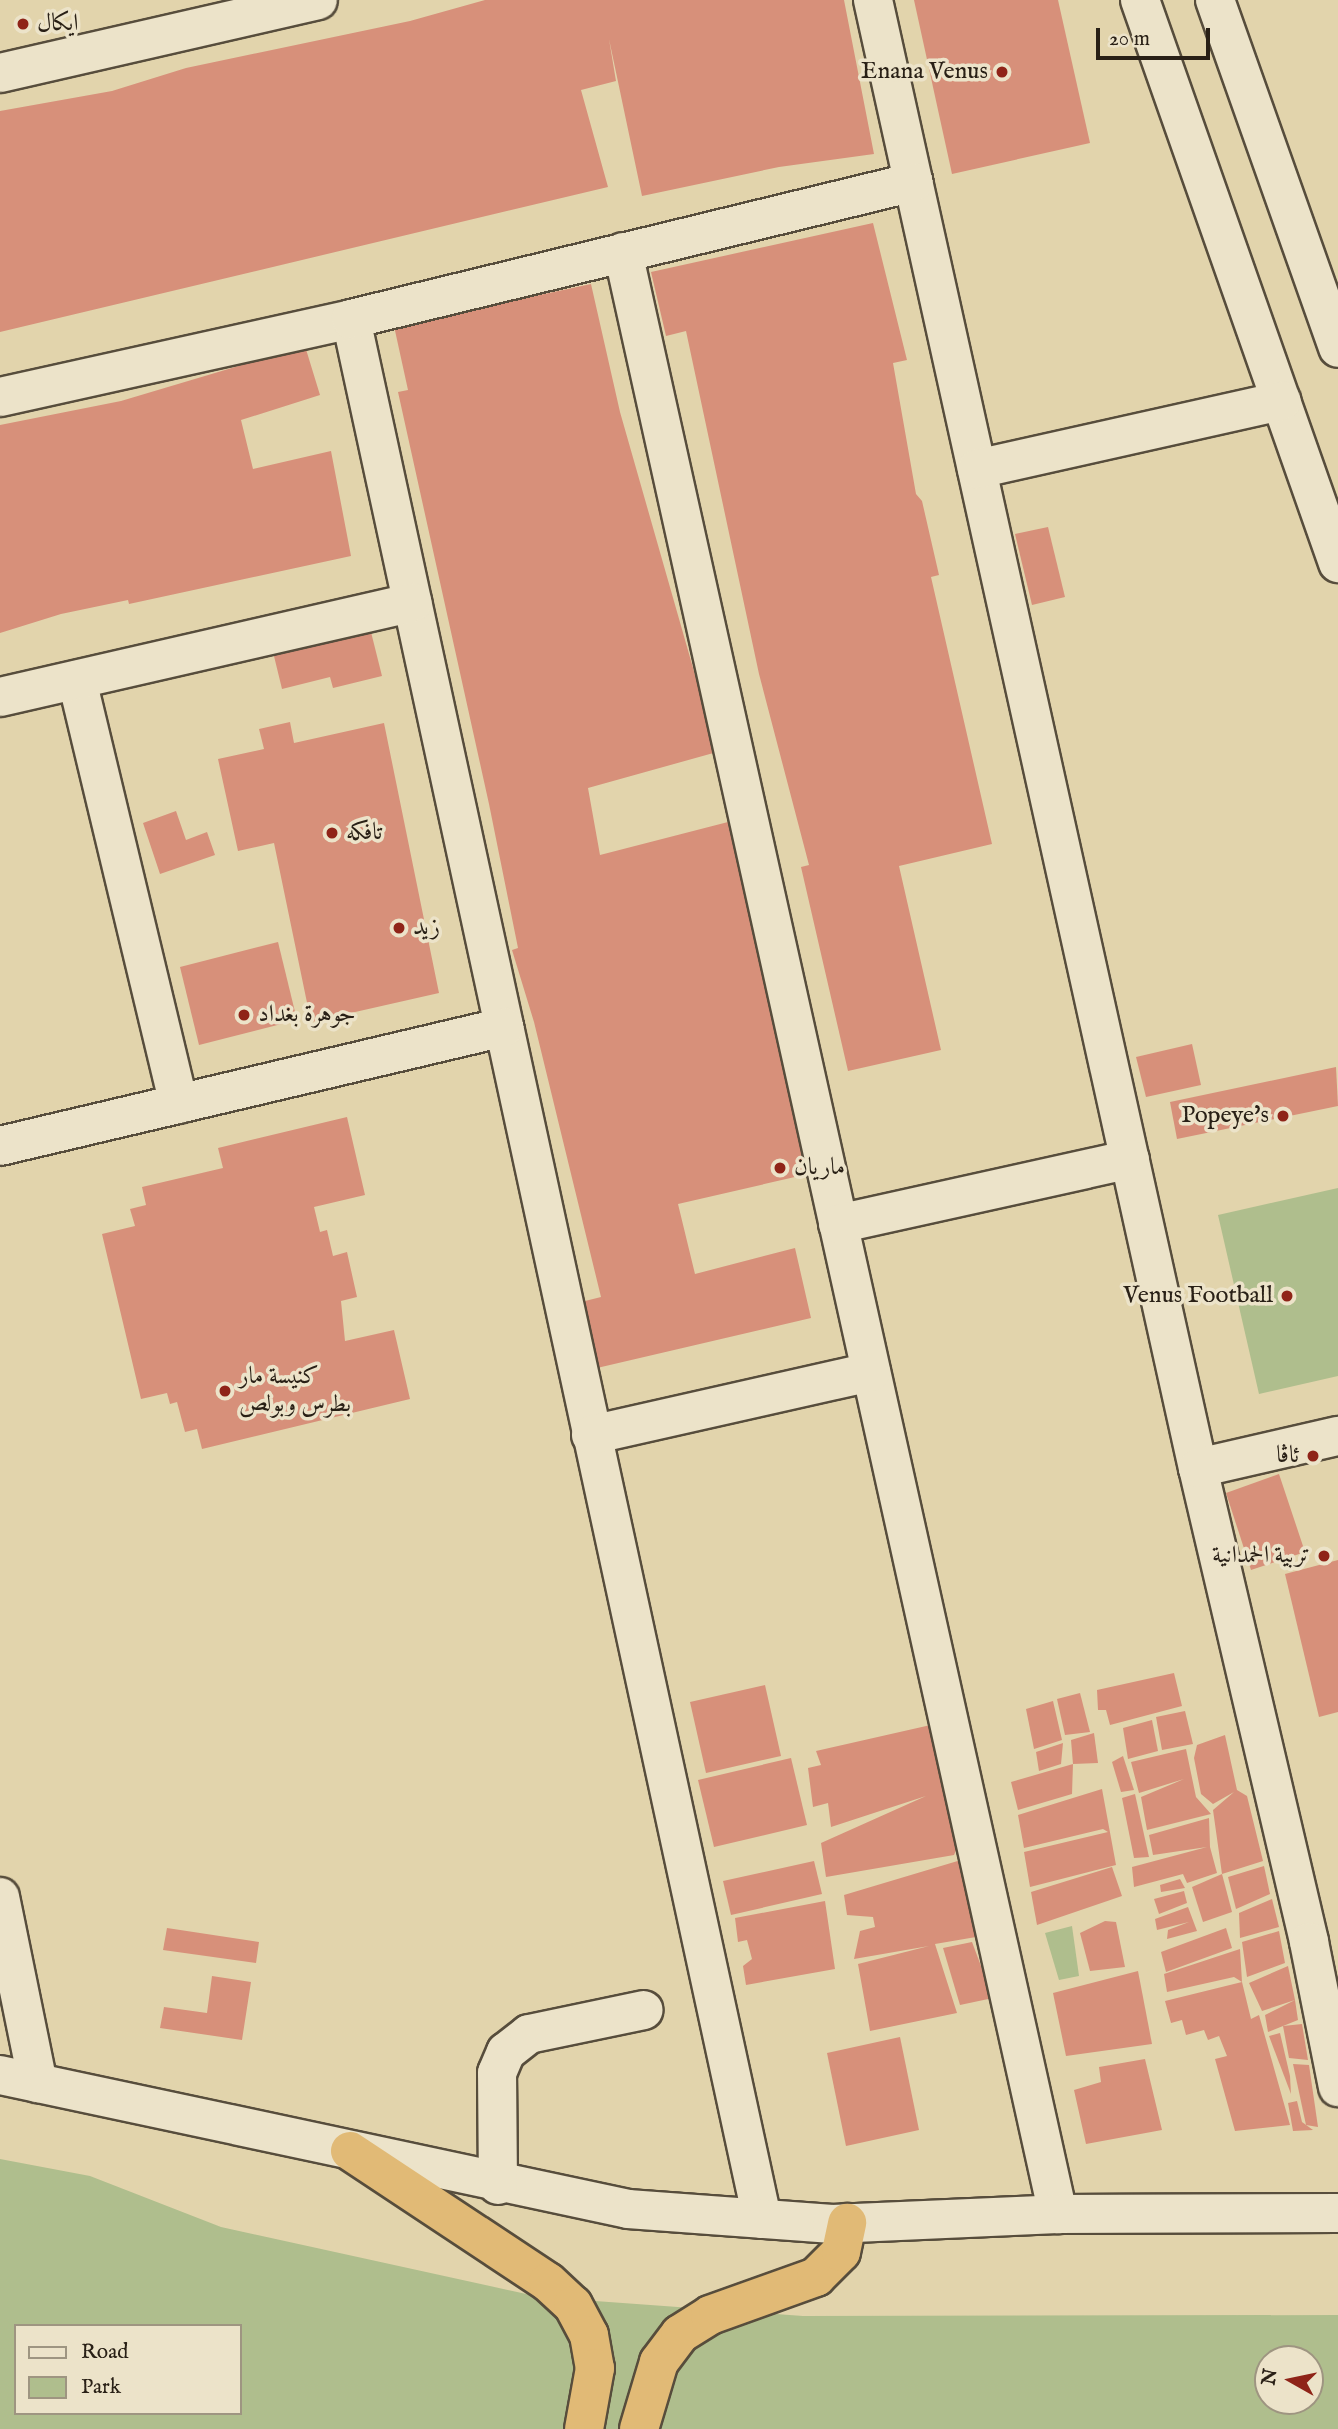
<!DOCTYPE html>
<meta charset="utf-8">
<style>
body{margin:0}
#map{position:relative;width:1338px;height:2429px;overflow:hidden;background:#e2d4ac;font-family:"IM FELL English",Amiri,serif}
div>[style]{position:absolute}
.green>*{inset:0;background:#afbe8d}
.building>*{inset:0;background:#d7907a}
.roads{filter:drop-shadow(2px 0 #574d3c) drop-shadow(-2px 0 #574d3c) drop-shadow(0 2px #574d3c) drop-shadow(0 -2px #574d3c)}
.minor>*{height:38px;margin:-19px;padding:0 19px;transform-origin:19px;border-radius:19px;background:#ece3c9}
.highway>*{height:38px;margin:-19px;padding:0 19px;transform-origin:19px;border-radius:19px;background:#e1ba76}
.dots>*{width:19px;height:19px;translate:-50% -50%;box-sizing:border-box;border:4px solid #ece3c9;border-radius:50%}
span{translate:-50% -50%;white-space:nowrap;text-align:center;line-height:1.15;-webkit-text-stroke:7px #ece3c9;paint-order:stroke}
.poi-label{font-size:24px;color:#292016}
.left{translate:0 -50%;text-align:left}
.right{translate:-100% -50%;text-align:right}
.legend{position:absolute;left:14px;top:2324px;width:228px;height:91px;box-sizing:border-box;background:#ece3c9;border:2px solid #9e9581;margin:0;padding:9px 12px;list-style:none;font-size:21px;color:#292016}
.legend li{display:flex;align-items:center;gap:14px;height:35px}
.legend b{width:35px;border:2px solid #9e9581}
.north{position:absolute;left:1254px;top:2345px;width:70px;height:70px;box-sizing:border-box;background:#ece3c9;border:2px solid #9e9581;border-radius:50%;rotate:279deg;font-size:19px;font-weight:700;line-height:28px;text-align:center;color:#292016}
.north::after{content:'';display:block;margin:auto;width:24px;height:32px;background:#8f2418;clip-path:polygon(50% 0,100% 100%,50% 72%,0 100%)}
.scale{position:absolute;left:1096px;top:28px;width:114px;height:32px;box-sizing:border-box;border:4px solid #292016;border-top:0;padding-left:9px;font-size:21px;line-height:24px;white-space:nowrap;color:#292016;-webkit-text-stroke:5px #ece3c9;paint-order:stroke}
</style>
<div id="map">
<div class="green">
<i style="clip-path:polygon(1338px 1188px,1338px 1376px,1259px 1394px,1218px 1215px)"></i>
<i style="clip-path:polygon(1072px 1926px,1079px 1976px,1059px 1980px,1045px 1933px)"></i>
<i style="clip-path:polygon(evenodd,0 2159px,90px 2176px,221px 2227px,540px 2297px,803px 2316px,1338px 2315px,1338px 2429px,0 2429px,0 2159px,16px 2326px,240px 2326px,240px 2413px,16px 2413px,16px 2326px,0 2159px,1268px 2359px,1310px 2359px,1310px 2401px,1268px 2401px,1268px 2359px)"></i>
</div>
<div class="building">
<i style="clip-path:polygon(485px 0,844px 0,874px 154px,779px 167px,642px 196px,609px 39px,616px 81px,581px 90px,608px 187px,0 332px,0 111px,112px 91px,186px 68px,410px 21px)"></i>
<i style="clip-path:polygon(914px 0,1058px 0,1090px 143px,952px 174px)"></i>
<i style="clip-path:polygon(873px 223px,907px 360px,893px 363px,916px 494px,922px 501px,939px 575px,931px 577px,992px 844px,899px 866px,941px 1050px,848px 1071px,801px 867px,809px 865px,759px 674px,686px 331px,666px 336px,651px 272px)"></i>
<i style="clip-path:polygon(591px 284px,620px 412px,717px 752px,588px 788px,600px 855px,728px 822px,808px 1174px,678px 1204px,695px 1274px,795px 1248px,811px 1318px,597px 1368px,581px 1302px,601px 1297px,534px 1022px,512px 950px,518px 948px,489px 804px,398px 392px,408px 390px,394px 326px)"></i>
<i style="clip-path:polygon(305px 346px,320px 395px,241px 420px,253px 469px,331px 451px,351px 556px,129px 604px,128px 600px,61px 614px,0 633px,0 425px,121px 401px)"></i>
<i style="clip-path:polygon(1048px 527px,1065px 597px,1032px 605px,1015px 534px)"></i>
<i style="clip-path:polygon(370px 628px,382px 676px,333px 688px,330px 677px,282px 689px,273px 652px)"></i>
<i style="clip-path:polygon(290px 722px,294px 743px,384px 723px,439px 993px,311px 1022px,274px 843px,238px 851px,218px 759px,264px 749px,259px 729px)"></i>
<i style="clip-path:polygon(176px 811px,186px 840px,207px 832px,215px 855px,160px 874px,143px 823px)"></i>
<i style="clip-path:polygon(278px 942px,297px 1020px,199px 1045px,180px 967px)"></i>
<i style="clip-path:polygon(1192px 1044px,1201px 1085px,1146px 1097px,1136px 1057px)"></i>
<i style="clip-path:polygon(1336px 1067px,1338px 1106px,1177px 1139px,1170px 1102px)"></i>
<i style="clip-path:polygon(347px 1117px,365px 1195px,314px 1207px,320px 1232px,327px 1230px,333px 1256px,347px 1252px,357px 1297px,341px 1301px,345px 1341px,394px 1330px,410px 1399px,202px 1449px,197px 1429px,185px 1432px,177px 1402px,170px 1404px,167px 1393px,141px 1399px,102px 1234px,135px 1226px,130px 1209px,146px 1205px,142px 1187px,223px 1168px,218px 1148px)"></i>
<i style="clip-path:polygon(1279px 1474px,1305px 1552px,1251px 1570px,1226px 1493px)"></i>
<i style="clip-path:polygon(1338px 1560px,1338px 1712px,1319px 1717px,1285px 1574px)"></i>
<i style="clip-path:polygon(1174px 1673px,1182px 1706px,1110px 1725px,1106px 1710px,1098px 1710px,1097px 1690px)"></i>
<i style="clip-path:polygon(765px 1685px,781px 1756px,706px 1773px,690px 1702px)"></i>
<i style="clip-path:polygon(1080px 1693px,1090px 1732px,1065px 1735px,1057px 1699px)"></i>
<i style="clip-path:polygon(1053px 1701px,1062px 1740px,1034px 1749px,1026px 1709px)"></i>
<i style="clip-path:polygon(1185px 1711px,1193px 1744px,1162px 1750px,1156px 1717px)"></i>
<i style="clip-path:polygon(1152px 1720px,1158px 1751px,1128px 1759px,1123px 1728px)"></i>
<i style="clip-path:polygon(935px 1724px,969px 1819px,954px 1855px,826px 1877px,821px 1843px,926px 1796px,831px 1827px,828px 1803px,813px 1807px,808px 1768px,821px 1765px,816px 1751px)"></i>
<i style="clip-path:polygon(1094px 1733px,1098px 1763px,1073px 1764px,1071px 1740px)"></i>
<i style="clip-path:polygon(1225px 1735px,1237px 1790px,1247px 1796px,1263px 1861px,1222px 1874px,1213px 1810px,1234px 1792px,1213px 1804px,1201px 1794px,1194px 1758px,1197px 1745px)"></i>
<i style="clip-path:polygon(1063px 1743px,1061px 1764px,1039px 1771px,1036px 1752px)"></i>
<i style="clip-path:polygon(1186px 1749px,1196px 1797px,1211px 1814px,1147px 1830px,1141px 1797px,1184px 1779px,1139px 1793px,1131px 1762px)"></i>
<i style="clip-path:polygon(1123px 1756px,1134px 1790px,1121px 1792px,1112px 1762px)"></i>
<i style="clip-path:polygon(791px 1758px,807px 1825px,714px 1847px,698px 1780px)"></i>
<i style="clip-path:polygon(1073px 1764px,1072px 1794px,1018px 1810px,1011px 1782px)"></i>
<i style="clip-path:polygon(1102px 1789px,1116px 1865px,1030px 1887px,1024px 1852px,1108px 1832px,1103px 1829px,1024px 1848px,1018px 1815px)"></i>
<i style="clip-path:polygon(1135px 1794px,1149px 1857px,1134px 1858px,1122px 1798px)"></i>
<i style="clip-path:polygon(1209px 1818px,1210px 1847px,1217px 1873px,1187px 1883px,1183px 1874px,1134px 1887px,1132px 1867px,1207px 1847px,1153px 1855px,1149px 1835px)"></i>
<i style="clip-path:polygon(961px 1860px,976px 1937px,935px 1944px,957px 2013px,870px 2031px,858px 1964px,929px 1946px,854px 1959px,860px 1931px,875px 1927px,873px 1917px,847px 1915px,844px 1895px)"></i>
<i style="clip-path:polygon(814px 1861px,822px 1894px,731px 1915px,723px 1881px)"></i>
<i style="clip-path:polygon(1264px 1866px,1270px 1894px,1236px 1909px,1228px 1877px)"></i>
<i style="clip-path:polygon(1112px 1867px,1122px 1896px,1037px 1925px,1031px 1892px)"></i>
<i style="clip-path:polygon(1222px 1874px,1232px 1912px,1203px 1922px,1192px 1887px)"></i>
<i style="clip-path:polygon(1180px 1879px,1185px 1888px,1161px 1892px,1160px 1885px)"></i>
<i style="clip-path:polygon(1184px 1891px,1187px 1903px,1159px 1914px,1154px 1899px)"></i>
<i style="clip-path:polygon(1272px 1899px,1279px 1927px,1240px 1938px,1239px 1913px)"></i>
<i style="clip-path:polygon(825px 1901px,835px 1969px,746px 1985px,743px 1966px,752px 1959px,747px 1940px,738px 1942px,735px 1918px)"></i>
<i style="clip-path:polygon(1188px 1907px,1197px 1931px,1167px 1939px,1168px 1930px,1189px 1922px,1157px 1930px,1155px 1919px)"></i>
<i style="clip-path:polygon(1105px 1921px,1116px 1922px,1125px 1967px,1090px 1971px,1080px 1933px)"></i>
<i style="clip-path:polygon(167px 1928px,259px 1942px,256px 1963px,163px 1950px)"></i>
<i style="clip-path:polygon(1226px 1928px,1232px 1948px,1166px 1972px,1161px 1952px)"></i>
<i style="clip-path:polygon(1279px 1931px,1285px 1963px,1247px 1977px,1242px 1942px)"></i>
<i style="clip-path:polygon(972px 1942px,993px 1998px,960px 2005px,943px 1948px)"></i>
<i style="clip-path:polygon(1240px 1949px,1242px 1982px,1234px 1977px,1167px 1992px,1164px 1974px)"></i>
<i style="clip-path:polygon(1288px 1966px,1295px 2000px,1298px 2020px,1268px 2032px,1265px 2015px,1295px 2000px,1262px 2011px,1249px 1983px)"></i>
<i style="clip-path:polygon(1138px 1971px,1152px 2044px,1066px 2056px,1053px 1993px)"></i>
<i style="clip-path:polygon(212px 1976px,251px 1982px,242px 2040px,160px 2028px,164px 2007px,207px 2013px)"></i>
<i style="clip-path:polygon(1242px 1982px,1251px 2019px,1259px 2015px,1290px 2125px,1235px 2131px,1215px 2059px,1227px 2056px,1219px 2036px,1208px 2040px,1204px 2030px,1186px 2035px,1182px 2020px,1171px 2023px,1165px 2001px)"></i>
<i style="clip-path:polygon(1302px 2024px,1308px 2060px,1289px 2058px,1283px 2026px)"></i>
<i style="clip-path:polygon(1280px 2033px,1290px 2076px,1291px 2094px,1269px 2036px)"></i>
<i style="clip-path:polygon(900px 2037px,919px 2130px,846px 2146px,827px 2053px)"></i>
<i style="clip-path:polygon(1145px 2059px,1162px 2130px,1086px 2144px,1074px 2090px,1101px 2082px,1099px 2067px)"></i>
<i style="clip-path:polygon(1293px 2064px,1309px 2065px,1318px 2127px,1306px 2125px)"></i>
<i style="clip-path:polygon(1297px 2101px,1302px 2122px,1313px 2130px,1293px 2131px,1288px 2103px)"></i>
</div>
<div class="roads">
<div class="minor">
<i style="left:873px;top:0;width:1504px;rotate:77.52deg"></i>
<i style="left:1198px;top:1468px;width:487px;rotate:76.8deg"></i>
<i style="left:1309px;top:1942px;width:148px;rotate:78.7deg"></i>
<i style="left:1140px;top:0;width:597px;rotate:70.62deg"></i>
<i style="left:1215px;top:0;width:369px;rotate:70.5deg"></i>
<i style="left:0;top:73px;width:326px;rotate:-12.9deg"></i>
<i style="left:623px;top:252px;width:2010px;rotate:77.5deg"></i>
<i style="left:351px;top:319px;width:1944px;rotate:77.79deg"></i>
<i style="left:0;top:397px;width:360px;rotate:-12.5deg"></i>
<i style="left:351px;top:319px;width:579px;rotate:-13.68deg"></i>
<i style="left:977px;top:469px;width:312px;rotate:-12.6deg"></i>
<i style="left:77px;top:680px;width:436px;rotate:76.5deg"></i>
<i style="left:0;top:697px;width:423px;rotate:-12.9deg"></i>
<i style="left:0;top:1146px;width:518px;rotate:-13.28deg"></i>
<i style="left:838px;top:1224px;width:299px;rotate:-12.5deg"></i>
<i style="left:591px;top:1435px;width:287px;rotate:-12.7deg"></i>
<i style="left:1198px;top:1468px;width:144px;rotate:-12.9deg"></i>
<i style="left:0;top:1897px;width:190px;rotate:78.5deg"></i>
<i style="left:0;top:2075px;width:642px;rotate:12.04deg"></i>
<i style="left:628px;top:2209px;width:205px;rotate:4.2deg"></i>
<i style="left:832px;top:2224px;width:226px;rotate:-2.5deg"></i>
<i style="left:1058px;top:2214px;width:280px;rotate:-0.2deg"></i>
<i style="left:498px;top:2185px;width:112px;rotate:-90.5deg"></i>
<i style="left:497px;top:2073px;width:23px;rotate:-67deg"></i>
<i style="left:506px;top:2052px;width:29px;rotate:-38deg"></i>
<i style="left:529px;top:2034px;width:117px;rotate:-11.8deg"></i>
</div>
<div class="highway">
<i style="left:350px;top:2151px;width:237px;rotate:33.5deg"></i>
<i style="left:548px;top:2282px;width:34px;rotate:43deg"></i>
<i style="left:573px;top:2305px;width:34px;rotate:62deg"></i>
<i style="left:589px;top:2335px;width:34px;rotate:80deg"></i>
<i style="left:595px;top:2368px;width:62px;rotate:100.2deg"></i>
<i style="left:639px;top:2429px;width:70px;rotate:-73.4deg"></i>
<i style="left:659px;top:2362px;width:35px;rotate:-53deg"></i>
<i style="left:680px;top:2334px;width:36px;rotate:-32deg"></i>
<i style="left:710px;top:2315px;width:113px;rotate:-19.7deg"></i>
<i style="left:816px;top:2277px;width:35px;rotate:-45deg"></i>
<i style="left:841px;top:2252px;width:30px;rotate:-78deg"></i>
</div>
</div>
<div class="dots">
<i style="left:23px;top:24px;background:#8f2418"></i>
<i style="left:1002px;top:72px;background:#8f2418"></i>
<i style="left:332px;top:833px;background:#8f2418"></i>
<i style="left:399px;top:928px;background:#8f2418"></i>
<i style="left:244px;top:1015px;background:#8f2418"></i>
<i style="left:1283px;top:1116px;background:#8f2418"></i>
<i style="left:780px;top:1168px;background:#8f2418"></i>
<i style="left:1287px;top:1296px;background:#8f2418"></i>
<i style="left:225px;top:1391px;background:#8f2418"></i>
<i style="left:1313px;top:1456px;background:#8f2418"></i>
<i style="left:1324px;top:1556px;background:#8f2418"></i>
</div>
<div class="poi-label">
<span class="left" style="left:37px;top:24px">ايكال</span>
<span class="right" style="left:988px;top:72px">Enana Venus</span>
<span class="left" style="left:346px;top:833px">تافكه</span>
<span class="left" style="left:413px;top:928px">زيد</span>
<span class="left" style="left:258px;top:1015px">جوهرة بغداد</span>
<span class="right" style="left:1269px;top:1116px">Popeye's</span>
<span class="left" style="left:794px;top:1168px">ماريان</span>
<span class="right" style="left:1273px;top:1296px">Venus Football</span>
<span class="left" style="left:239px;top:1391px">كنيسة مار<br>بطرس وبولص</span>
<span class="right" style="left:1299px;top:1456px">ئاڤا</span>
<span class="right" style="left:1310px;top:1556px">تربية الحمدانية</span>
</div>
<ul class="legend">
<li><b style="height:9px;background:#ece3c9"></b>Road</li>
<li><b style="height:19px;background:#afbe8d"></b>Park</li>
</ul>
<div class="north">N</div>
<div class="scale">20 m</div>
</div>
